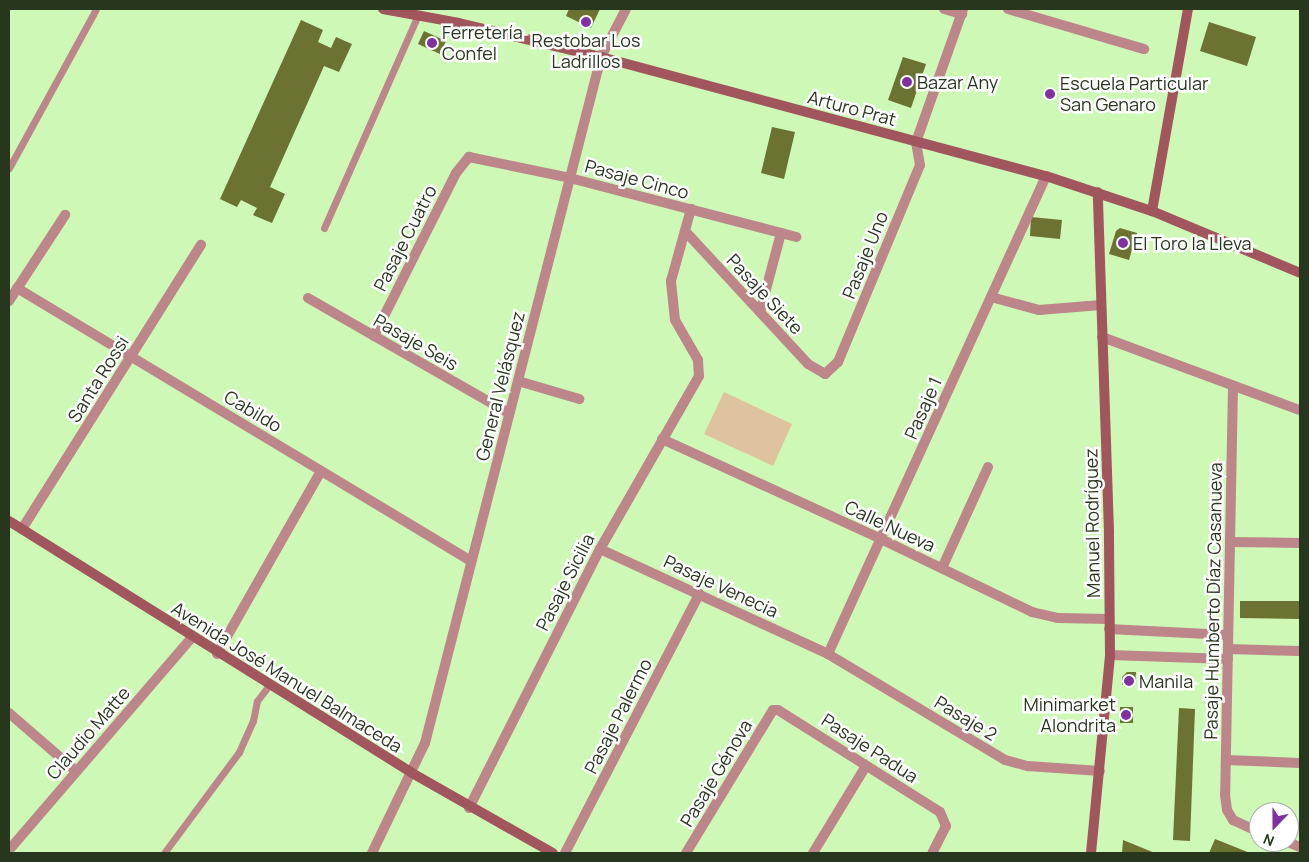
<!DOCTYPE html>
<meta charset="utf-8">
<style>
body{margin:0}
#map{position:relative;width:1309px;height:862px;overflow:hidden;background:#cdf8b5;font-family:Manrope,sans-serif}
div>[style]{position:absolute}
.green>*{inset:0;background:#dfc39f}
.building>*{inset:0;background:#6c7232}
.lane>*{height:7px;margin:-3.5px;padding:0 3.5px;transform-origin:3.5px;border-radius:3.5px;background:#bc868a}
.street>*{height:10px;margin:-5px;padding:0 5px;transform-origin:5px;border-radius:5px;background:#bc868a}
.secondary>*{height:10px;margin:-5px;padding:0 5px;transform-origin:5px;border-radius:5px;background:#a1555d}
.dots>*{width:14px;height:14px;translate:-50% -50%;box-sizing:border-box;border:2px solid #fff;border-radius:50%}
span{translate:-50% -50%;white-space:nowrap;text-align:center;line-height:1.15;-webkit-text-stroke:5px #fff;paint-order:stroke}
.poi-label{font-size:18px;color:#27371d}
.left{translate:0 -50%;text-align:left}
.right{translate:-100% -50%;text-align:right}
.street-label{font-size:18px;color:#27371d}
.frame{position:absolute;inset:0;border:10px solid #27371d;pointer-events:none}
.north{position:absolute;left:1249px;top:802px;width:50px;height:50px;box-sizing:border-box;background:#fff;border:1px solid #a9afa5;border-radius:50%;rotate:202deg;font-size:14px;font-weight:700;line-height:20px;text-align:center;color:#27371d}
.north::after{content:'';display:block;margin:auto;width:18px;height:22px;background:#8030a0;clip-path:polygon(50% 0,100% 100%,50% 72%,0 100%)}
</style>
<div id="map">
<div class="green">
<i style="clip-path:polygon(724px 392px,792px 424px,773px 466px,704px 434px)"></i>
</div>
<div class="building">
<i style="clip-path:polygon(569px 9px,600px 9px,591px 28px,566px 16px)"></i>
<i style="clip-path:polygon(301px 20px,323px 30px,318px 42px,331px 48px,336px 37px,352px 44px,339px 72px,324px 66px,270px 187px,285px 194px,272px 223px,253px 215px,257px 208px,241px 200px,237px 207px,220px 199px)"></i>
<i style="clip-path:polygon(1209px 22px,1256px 37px,1247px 66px,1200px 51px)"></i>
<i style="clip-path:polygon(424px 31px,446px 41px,440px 54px,418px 44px)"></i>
<i style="clip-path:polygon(903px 57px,926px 64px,911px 108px,888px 100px)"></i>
<i style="clip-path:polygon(772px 127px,795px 132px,784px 179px,761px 173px)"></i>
<i style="clip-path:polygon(1031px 217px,1062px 220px,1060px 239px,1030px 236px)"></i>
<i style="clip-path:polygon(1120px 228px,1137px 233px,1129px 260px,1109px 254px,1116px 231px)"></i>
<i style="clip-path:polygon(1240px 601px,1300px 601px,1300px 619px,1240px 618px)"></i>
<i style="clip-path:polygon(1127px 672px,1136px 672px,1135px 685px,1122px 685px,1122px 677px)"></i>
<i style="clip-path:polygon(1120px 707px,1133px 707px,1133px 723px,1120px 723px)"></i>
<i style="clip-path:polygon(1179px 708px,1195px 709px,1190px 841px,1173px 840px)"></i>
<i style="clip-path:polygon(1215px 839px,1250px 853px,1209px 853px)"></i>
<i style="clip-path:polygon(1123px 840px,1155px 853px,1122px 853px)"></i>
</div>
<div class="lane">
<i style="left:9px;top:168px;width:181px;rotate:-61.3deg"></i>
<i style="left:324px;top:228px;width:233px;rotate:-66.2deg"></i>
<i style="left:164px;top:853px;width:126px;rotate:-53.4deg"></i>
<i style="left:239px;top:752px;width:34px;rotate:-66deg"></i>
<i style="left:253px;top:721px;width:20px;rotate:-79deg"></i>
<i style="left:257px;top:701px;width:20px;rotate:-53deg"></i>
</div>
<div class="street">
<i style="left:944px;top:9px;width:19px;rotate:16deg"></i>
<i style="left:1008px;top:9px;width:142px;rotate:16.4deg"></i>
<i style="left:685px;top:231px;width:181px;rotate:47.2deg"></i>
<i style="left:808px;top:364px;width:20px;rotate:30deg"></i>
<i style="left:825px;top:374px;width:18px;rotate:-43deg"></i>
<i style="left:838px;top:362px;width:213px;rotate:-67.4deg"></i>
<i style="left:920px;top:165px;width:23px;rotate:-100deg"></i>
<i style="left:916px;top:142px;width:141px;rotate:-70.5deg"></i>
<i style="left:17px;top:288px;width:530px;rotate:31.02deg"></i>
<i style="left:991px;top:297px;width:50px;rotate:15.2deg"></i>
<i style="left:1039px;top:310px;width:62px;rotate:-4.6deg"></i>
<i style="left:308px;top:298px;width:232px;rotate:29.8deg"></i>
<i style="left:9px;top:301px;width:103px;rotate:-56.9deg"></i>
<i style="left:760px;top:312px;width:82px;rotate:-75.1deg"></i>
<i style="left:374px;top:336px;width:182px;rotate:-63.3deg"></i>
<i style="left:456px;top:173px;width:21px;rotate:-51deg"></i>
<i style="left:469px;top:157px;width:103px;rotate:11.7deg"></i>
<i style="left:570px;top:178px;width:234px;rotate:14.6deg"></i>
<i style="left:1102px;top:337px;width:210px;rotate:20.3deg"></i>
<i style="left:518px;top:381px;width:64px;rotate:16.4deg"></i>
<i style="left:1233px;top:386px;width:409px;rotate:91.1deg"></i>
<i style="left:1225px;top:795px;width:15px;rotate:82deg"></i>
<i style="left:1227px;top:810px;width:12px;rotate:59deg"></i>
<i style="left:1233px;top:820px;width:29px;rotate:25deg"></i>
<i style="left:662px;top:439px;width:241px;rotate:24.5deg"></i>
<i style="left:881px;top:539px;width:168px;rotate:25.8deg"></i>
<i style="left:1032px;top:612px;width:27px;rotate:13deg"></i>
<i style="left:1058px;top:618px;width:51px;rotate:1.1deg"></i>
<i style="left:22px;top:529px;width:336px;rotate:-57.8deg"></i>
<i style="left:1231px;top:542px;width:69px;rotate:0.8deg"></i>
<i style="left:600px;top:549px;width:251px;rotate:24.7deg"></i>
<i style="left:828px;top:654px;width:206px;rotate:30.9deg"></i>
<i style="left:1005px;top:760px;width:24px;rotate:15deg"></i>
<i style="left:1028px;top:766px;width:72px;rotate:4deg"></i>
<i style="left:942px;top:568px;width:111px;rotate:-65.5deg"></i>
<i style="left:1109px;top:629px;width:119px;rotate:2.9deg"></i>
<i style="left:1228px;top:649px;width:72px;rotate:1.6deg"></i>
<i style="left:217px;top:654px;width:210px;rotate:-60.4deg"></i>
<i style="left:828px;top:654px;width:525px;rotate:-65.48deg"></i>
<i style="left:1110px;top:655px;width:118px;rotate:1.9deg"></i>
<i style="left:9px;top:713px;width:89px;rotate:40.9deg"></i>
<i style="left:1226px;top:760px;width:74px;rotate:2.3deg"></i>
<i style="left:469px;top:808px;width:290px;rotate:-63.2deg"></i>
<i style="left:600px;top:549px;width:199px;rotate:-60.2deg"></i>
<i style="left:699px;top:376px;width:16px;rotate:-94deg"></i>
<i style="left:698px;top:360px;width:46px;rotate:-119.9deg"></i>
<i style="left:675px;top:320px;width:39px;rotate:-96deg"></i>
<i style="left:671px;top:281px;width:75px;rotate:-74.5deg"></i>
<i style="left:1288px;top:842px;width:13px;rotate:23deg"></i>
<i style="left:9px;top:850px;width:281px;rotate:-49.3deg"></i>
<i style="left:372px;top:853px;width:122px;rotate:-64.3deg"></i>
<i style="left:425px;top:743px;width:708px;rotate:-75.61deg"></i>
<i style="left:601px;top:57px;width:54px;rotate:-62.5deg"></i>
<i style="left:565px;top:853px;width:292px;rotate:-62.6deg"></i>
<i style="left:686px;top:853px;width:167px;rotate:-58.7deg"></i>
<i style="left:773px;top:710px;width:5px"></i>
<i style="left:778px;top:710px;width:191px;rotate:32.2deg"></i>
<i style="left:940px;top:812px;width:15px;rotate:67deg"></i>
<i style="left:946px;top:826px;width:30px;rotate:117deg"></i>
<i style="left:813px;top:853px;width:102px;rotate:-58.7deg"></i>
</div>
<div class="secondary">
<i style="left:383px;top:9px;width:77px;rotate:10.4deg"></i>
<i style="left:459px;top:23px;width:146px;rotate:13.5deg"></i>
<i style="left:601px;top:57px;width:461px;rotate:15deg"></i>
<i style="left:1046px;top:176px;width:112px;rotate:18.3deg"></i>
<i style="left:1152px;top:211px;width:160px;rotate:22.7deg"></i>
<i style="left:1152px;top:211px;width:205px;rotate:-79.9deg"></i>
<i style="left:9px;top:521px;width:475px;rotate:32deg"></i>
<i style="left:412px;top:773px;width:162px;rotate:29.6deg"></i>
<i style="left:1091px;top:853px;width:199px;rotate:-84.5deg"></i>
<i style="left:1110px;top:655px;width:123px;rotate:-90.5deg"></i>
<i style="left:1109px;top:532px;width:340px;rotate:-91.9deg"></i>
</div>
<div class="dots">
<i style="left:586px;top:22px;background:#8030a0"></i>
<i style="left:432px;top:43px;background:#8030a0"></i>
<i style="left:907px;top:82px;background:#8030a0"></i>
<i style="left:1050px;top:94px;background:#8030a0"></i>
<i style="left:1123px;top:243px;background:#8030a0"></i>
<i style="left:1129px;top:681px;background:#8030a0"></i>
<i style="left:1126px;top:715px;background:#8030a0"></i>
</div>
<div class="poi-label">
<span class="left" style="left:442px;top:43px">Ferretería<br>Confel</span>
<span style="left:586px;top:51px">Restobar Los<br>Ladrillos</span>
<span class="left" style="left:917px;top:82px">Bazar Any</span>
<span class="left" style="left:1060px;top:94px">Escuela Particular<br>San Genaro</span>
<span class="left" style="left:1133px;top:243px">El Toro la Lleva</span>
<span class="left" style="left:1139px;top:681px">Manila</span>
<span class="right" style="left:1116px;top:715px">Minimarket<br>Alondrita</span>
</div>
<div class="street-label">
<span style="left:852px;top:108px;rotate:15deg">Arturo Prat</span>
<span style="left:637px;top:179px;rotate:15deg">Pasaje Cinco</span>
<span style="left:405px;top:238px;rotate:-63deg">Pasaje Cuatro</span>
<span style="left:865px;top:255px;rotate:-68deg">Pasaje Uno</span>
<span style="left:765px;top:294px;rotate:47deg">Pasaje Siete</span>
<span style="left:416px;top:342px;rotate:30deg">Pasaje Seis</span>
<span style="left:98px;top:379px;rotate:-58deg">Santa Rossi</span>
<span style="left:500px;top:386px;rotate:-76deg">General Velásquez</span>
<span style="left:923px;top:408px;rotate:-66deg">Pasaje 1</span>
<span style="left:253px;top:411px;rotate:31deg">Cabildo</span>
<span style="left:1092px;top:523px;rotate:-91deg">Manuel Rodríguez</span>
<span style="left:890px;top:526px;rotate:25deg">Calle Nueva</span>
<span style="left:565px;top:582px;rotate:-63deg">Pasaje Sicilia</span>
<span style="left:721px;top:586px;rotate:25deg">Pasaje Venecia</span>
<span style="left:1213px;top:601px;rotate:-89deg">Pasaje Humberto Díaz Casanueva</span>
<span style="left:287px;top:677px;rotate:32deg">Avenida José Manuel Balmaceda</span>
<span style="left:618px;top:716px;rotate:-63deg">Pasaje Palermo</span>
<span style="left:966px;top:718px;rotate:31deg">Pasaje 2</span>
<span style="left:88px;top:733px;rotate:-49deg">Claudio Matte</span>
<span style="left:870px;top:748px;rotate:33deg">Pasaje Padua</span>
<span style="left:716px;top:773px;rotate:-59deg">Pasaje Génova</span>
</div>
<div class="frame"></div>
<div class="north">N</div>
</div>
